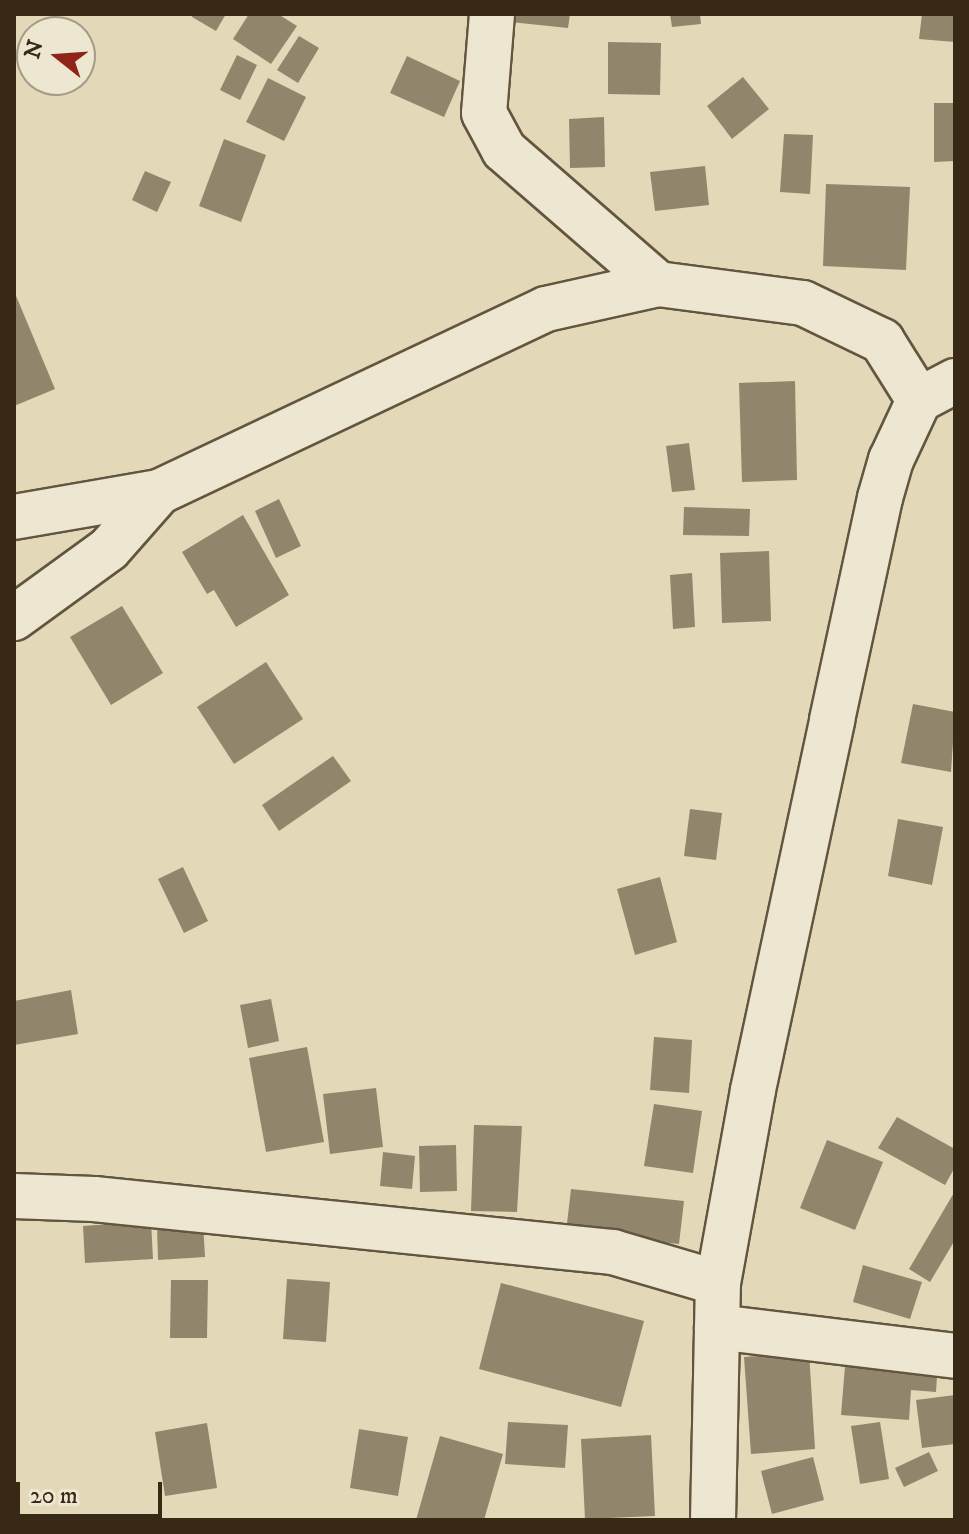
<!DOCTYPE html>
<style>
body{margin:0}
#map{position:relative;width:969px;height:1534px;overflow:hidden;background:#e3d9b8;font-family:"IM FELL DW Pica",serif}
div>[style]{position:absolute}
.building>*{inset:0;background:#91856b}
.roads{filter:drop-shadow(2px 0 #63553f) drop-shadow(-2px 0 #63553f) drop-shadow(0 2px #63553f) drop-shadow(0 -2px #63553f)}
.minor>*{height:44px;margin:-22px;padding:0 22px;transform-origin:22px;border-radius:22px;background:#ede6d1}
.secondary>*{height:44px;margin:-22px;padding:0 22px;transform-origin:22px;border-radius:22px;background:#ede6d1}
span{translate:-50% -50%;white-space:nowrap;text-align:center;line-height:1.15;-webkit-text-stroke:7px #ede6d1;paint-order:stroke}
.frame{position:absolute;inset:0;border:16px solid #382917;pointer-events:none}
.north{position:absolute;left:16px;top:16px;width:80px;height:80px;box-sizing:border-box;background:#ede6d1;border:2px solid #a59a87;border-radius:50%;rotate:287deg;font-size:22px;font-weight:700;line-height:32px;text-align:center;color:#382917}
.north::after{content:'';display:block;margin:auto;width:28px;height:36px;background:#8f2418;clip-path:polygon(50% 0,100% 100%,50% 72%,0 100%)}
.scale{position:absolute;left:16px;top:1482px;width:146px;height:36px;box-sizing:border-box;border:4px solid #382917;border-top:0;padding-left:10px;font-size:24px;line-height:28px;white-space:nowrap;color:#382917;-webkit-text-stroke:6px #ede6d1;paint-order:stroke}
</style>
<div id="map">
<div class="building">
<i style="clip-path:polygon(193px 14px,226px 14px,216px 31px,192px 17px)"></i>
<i style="clip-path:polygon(249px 14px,278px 14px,297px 26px,271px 64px,233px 39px)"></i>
<i style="clip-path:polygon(502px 14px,570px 14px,568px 28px,501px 21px)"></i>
<i style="clip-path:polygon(670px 14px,700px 14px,701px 24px,672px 27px)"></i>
<i style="clip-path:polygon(922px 14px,955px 14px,955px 42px,919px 39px)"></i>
<i style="clip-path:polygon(299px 36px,319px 48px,298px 83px,277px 70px)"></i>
<i style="clip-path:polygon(608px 42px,661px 43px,660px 95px,608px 94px)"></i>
<i style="clip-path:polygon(237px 55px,257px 65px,240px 100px,220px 90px)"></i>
<i style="clip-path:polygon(407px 56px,460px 81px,444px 117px,390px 93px)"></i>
<i style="clip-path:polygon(743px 77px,769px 109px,732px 139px,707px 106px)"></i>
<i style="clip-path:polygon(268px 78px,306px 97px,284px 141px,246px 122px)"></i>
<i style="clip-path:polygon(934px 103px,955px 103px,955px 161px,934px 162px)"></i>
<i style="clip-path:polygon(604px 117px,605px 167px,570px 168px,569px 119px)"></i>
<i style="clip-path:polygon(784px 134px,813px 135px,810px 194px,780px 192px)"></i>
<i style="clip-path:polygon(224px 139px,266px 155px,241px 222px,199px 206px)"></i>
<i style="clip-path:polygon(705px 166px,709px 205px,655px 211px,650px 172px)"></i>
<i style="clip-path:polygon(145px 171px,171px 182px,157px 212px,132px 200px)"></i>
<i style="clip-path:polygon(826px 184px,910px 187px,906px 270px,823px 266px)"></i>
<i style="clip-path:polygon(14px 291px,55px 389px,14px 406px)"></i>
<i style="clip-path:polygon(795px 381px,797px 480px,742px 482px,739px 383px)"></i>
<i style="clip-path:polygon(689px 443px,695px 490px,672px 492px,666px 446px)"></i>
<i style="clip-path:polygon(279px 499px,301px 546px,276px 558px,255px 511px)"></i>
<i style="clip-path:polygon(684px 507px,750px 509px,749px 536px,683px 535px)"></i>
<i style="clip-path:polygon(243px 515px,289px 595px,236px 627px,214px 590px,207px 594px,182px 552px)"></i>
<i style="clip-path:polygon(769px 551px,771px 621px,722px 623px,720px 553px)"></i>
<i style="clip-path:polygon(692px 573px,695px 627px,673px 629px,670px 575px)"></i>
<i style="clip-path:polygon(122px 606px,163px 673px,111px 705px,70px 637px)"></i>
<i style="clip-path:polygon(266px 662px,303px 719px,234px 764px,197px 707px)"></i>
<i style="clip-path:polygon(913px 704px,955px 712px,951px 772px,901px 763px)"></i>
<i style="clip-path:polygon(333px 756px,351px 781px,279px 831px,262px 805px)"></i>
<i style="clip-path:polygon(690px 809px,722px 813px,716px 860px,684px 856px)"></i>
<i style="clip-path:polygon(898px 819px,943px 827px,932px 885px,888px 876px)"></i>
<i style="clip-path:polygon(183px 867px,208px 921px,184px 933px,158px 879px)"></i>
<i style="clip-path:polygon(660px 877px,677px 942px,635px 955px,617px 889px)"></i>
<i style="clip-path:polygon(71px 990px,78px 1034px,14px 1045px,14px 1001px)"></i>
<i style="clip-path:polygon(271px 999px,279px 1041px,248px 1048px,240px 1005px)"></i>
<i style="clip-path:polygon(654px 1037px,692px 1040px,689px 1093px,650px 1090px)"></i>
<i style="clip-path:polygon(307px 1047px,324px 1142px,266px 1152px,249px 1058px)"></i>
<i style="clip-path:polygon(376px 1088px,383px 1147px,330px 1154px,323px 1094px)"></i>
<i style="clip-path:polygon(654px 1104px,702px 1111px,693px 1173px,644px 1166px)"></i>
<i style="clip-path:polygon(897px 1117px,955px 1149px,955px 1167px,945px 1185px,878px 1148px)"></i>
<i style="clip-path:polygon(474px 1125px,522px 1126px,517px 1212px,471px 1211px)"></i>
<i style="clip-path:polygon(827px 1140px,883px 1162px,855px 1230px,800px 1208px)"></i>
<i style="clip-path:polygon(456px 1145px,457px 1191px,420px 1192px,419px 1146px)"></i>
<i style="clip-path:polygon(383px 1152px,415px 1156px,412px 1189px,380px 1186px)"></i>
<i style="clip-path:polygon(571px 1189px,684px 1201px,679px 1244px,566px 1232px)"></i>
<i style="clip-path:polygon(955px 1191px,955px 1240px,930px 1282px,909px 1269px)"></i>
<i style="clip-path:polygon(151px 1221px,153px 1259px,85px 1263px,83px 1226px)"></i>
<i style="clip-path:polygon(203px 1223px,205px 1257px,158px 1260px,157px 1225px)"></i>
<i style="clip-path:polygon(863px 1265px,922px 1282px,910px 1319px,853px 1302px)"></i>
<i style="clip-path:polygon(287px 1279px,330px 1282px,326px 1342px,283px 1339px)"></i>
<i style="clip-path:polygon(171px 1280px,208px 1280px,207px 1338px,170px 1338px)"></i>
<i style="clip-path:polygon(501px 1283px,644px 1321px,621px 1407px,479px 1369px)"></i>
<i style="clip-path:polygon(809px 1352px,815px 1449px,751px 1454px,744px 1357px)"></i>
<i style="clip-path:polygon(846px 1354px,938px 1360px,936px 1392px,911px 1390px,909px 1420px,841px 1415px)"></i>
<i style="clip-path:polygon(955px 1395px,955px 1444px,922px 1448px,916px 1400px)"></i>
<i style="clip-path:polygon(508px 1422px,568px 1425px,565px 1468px,505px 1464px)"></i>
<i style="clip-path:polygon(880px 1422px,889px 1479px,860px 1484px,851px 1426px)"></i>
<i style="clip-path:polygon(207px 1423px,217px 1488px,165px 1496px,155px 1432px)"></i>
<i style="clip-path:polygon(359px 1429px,408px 1437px,398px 1496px,350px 1488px)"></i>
<i style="clip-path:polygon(651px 1435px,655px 1516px,585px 1519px,581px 1439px)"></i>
<i style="clip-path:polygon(440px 1436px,503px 1454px,484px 1520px,416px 1520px)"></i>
<i style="clip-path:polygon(929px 1452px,938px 1471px,904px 1487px,895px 1468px)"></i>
<i style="clip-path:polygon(813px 1457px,824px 1500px,772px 1514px,761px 1471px)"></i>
</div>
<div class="roads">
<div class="minor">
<i style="left:492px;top:14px;width:99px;rotate:94.6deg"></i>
<i style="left:484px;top:113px;width:42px;rotate:61.6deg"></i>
<i style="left:504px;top:150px;width:204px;rotate:41deg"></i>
<i style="left:14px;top:517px;width:147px;rotate:-9.8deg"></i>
<i style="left:159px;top:492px;width:428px;rotate:-25.3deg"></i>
<i style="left:546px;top:309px;width:115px;rotate:-12.6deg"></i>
<i style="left:658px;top:284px;width:146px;rotate:7.5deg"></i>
<i style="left:803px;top:303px;width:88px;rotate:25.7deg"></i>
<i style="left:882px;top:341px;width:70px;rotate:57.9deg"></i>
<i style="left:14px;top:618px;width:117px;rotate:-36deg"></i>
<i style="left:109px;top:549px;width:76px;rotate:-48.7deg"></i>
<i style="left:14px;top:1196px;width:80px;rotate:2.1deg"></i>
<i style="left:94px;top:1199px;width:522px;rotate:5.83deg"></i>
<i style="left:613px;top:1252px;width:109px;rotate:16.4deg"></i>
<i style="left:717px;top:1327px;width:240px;rotate:6.9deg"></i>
</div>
<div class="secondary">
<i style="left:713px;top:1520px;width:237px;rotate:-88.8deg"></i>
<i style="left:718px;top:1283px;width:196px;rotate:-79.7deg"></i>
<i style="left:753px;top:1090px;width:378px;rotate:-77.9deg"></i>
<i style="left:832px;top:720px;width:227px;rotate:-77.8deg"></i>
<i style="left:880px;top:498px;width:40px;rotate:-74deg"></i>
<i style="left:891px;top:460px;width:66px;rotate:-65deg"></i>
<i style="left:919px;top:400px;width:41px;rotate:-27.8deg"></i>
</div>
</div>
<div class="frame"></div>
<div class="north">N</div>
<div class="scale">20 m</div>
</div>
